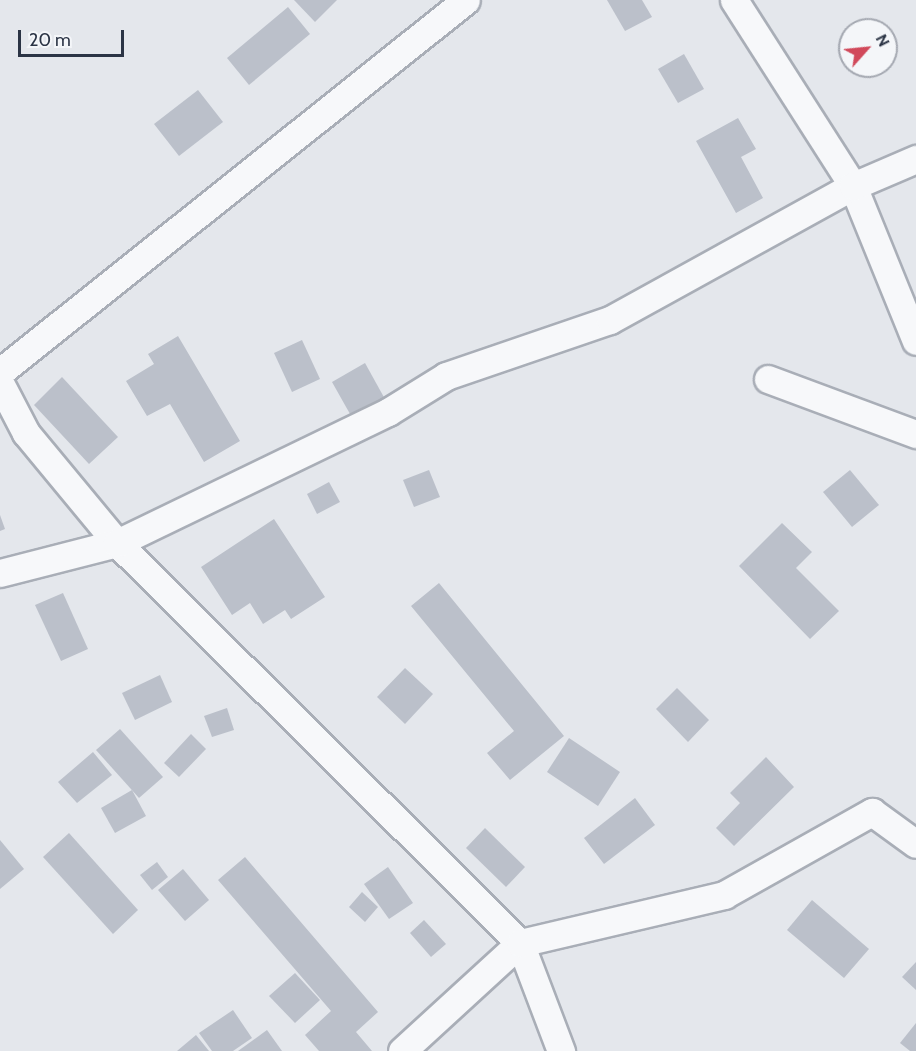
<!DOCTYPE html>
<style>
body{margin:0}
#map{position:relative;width:916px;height:1051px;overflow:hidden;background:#e4e7ec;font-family:Cabin,sans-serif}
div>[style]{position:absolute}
.building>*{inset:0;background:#bbc0ca}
.roads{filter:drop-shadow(2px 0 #a9aeb7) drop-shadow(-2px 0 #a9aeb7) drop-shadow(0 2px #a9aeb7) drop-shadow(0 -2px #a9aeb7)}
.minor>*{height:27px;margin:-13.5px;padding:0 13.5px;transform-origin:13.5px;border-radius:13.5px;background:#f7f8fa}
span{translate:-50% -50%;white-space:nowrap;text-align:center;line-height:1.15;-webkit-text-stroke:4.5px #f4f6f9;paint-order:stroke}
.north{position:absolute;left:838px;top:18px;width:60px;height:60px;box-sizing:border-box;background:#f4f6f9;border:2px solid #a4a8b1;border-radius:50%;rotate:63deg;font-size:16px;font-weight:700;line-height:24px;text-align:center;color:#2b3445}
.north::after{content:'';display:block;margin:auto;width:21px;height:27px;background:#d1495b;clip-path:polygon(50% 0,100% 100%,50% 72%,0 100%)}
.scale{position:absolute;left:18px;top:30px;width:106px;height:27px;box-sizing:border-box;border:3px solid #2b3445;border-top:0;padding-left:8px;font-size:18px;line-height:21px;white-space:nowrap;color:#2b3445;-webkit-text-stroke:4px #f4f6f9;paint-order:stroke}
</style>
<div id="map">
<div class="building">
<i style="clip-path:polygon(294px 0,337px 0,315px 22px)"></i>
<i style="clip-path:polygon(607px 0,642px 0,652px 17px,625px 31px)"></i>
<i style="clip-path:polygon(288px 7px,310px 34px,249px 85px,227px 58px)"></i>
<i style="clip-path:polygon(684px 54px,704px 89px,678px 103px,658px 69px)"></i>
<i style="clip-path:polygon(198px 90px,223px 122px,179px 156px,154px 124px)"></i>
<i style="clip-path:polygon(738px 118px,756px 149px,741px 157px,763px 198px,736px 213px,696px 141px)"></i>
<i style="clip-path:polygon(178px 336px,240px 441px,204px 462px,170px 404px,147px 416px,126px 381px,154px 364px,148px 354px)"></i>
<i style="clip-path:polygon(302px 340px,320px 379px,292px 392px,274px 353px)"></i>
<i style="clip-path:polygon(365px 363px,396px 419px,363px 437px,332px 382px)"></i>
<i style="clip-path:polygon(62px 377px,118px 437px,89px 464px,34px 405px)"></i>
<i style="clip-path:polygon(429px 470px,440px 497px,414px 507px,403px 480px)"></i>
<i style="clip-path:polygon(850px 470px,879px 505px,852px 527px,823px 492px)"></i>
<i style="clip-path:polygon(329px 482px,340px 502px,317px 514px,307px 494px)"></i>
<i style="clip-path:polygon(0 515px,5px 529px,0 531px)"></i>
<i style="clip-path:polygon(274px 519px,325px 597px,291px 619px,285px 610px,263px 624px,250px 603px,232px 615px,201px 567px)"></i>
<i style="clip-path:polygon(782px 523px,812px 552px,796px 568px,839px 611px,810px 639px,739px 566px)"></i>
<i style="clip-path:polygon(439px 583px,564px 736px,510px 780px,487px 753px,514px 731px,411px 606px)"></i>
<i style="clip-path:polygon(63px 593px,88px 649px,61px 661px,35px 605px)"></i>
<i style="clip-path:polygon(405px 668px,433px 694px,405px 724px,377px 697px)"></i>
<i style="clip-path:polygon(160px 675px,172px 702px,135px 720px,122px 693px)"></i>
<i style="clip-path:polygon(677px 688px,709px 720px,688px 742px,656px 709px)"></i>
<i style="clip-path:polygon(227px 708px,234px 730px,212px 737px,204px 716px)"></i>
<i style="clip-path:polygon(120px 729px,163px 777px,139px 798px,96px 750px)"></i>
<i style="clip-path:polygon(191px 734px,206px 749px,179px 777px,164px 763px)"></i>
<i style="clip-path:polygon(569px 738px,620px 772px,598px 806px,547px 772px)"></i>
<i style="clip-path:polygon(93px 752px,112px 775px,77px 803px,58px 782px)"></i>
<i style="clip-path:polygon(766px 757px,794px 787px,734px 846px,716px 828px,740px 803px,730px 793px)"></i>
<i style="clip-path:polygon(132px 790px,146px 816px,115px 833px,101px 808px)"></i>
<i style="clip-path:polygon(635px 798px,655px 825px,604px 864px,584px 838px)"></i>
<i style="clip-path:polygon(485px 828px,525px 867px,506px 887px,466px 848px)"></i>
<i style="clip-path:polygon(69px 833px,138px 910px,113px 934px,43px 857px)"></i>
<i style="clip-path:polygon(0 840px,24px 869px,0 889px)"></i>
<i style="clip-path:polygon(245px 857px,378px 1012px,356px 1032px,372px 1051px,319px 1051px,305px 1035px,331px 1011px,218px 880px)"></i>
<i style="clip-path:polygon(157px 862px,168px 877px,152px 890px,140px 875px)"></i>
<i style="clip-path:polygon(388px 867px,413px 903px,389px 919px,364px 884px)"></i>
<i style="clip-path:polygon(183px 869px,209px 900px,185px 921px,158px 890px)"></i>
<i style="clip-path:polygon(362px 892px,378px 907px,365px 922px,349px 907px)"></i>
<i style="clip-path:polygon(812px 900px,869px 949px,844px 978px,787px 930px)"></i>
<i style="clip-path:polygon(424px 920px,446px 944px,431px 957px,410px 933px)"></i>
<i style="clip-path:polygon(916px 962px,916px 990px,902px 977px)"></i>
<i style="clip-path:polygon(295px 973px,320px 1000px,295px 1023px,269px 996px)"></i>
<i style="clip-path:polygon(233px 1010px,252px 1038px,233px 1051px,212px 1051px,199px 1033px)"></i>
<i style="clip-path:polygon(916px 1023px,916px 1051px,910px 1051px,900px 1043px)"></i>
<i style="clip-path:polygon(267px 1030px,282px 1051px,238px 1051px)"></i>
<i style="clip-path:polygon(196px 1035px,209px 1051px,177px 1051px)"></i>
</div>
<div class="roads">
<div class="minor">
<i style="left:734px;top:0;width:221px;rotate:57.4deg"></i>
<i style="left:853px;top:186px;width:167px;rotate:67.9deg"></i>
<i style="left:0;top:372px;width:596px;rotate:-38.6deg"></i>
<i style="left:768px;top:379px;width:158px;rotate:20.4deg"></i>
<i style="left:0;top:383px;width:56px;rotate:62.5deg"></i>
<i style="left:26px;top:433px;width:143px;rotate:50.4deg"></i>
<i style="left:117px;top:543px;width:568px;rotate:44.79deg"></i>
<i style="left:520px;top:943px;width:116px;rotate:69.2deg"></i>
<i style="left:0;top:573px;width:121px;rotate:-14.4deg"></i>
<i style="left:117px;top:543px;width:301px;rotate:-25.8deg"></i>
<i style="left:388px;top:412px;width:68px;rotate:-31.8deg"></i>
<i style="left:446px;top:376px;width:173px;rotate:-18.9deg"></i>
<i style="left:610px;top:320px;width:277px;rotate:-28.9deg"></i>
<i style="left:853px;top:186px;width:69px;rotate:-23.2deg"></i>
<i style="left:402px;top:1051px;width:160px;rotate:-42.5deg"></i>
<i style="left:520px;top:943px;width:210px;rotate:-13.2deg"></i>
<i style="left:724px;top:895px;width:170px;rotate:-29.3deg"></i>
<i style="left:872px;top:812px;width:54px;rotate:36deg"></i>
</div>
</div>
<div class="north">N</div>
<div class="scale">20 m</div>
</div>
